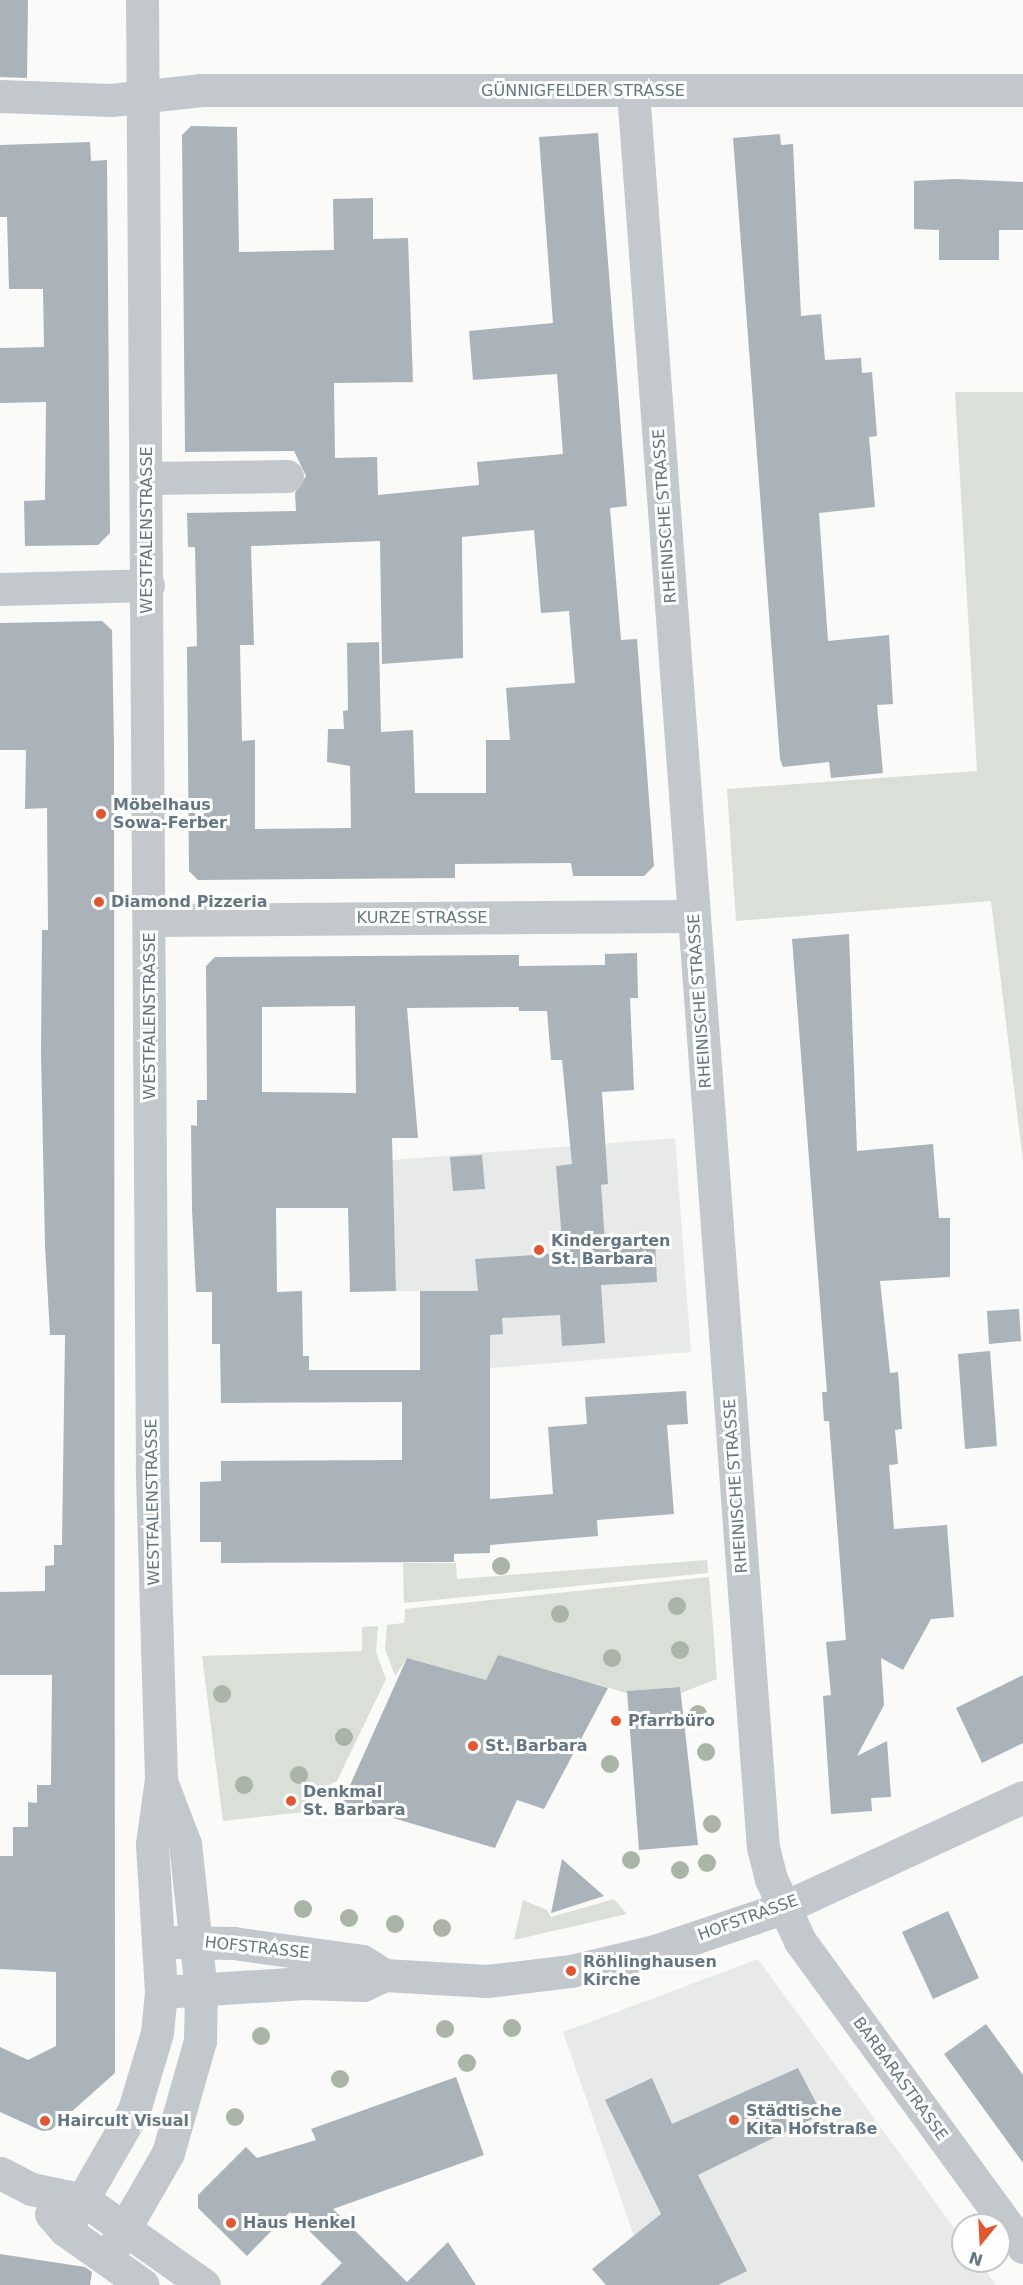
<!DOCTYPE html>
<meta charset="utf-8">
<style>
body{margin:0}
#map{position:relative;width:1023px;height:2285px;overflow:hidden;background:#fafaf8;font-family:"DejaVu Sans",sans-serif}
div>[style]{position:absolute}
.built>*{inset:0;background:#e8e9e9}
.green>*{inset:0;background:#dadfd7}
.building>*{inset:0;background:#aab3b9}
.minor>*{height:33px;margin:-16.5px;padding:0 16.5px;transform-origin:16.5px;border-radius:16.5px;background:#c3c8cc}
.trees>*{width:18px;height:18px;margin:-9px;border-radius:50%;background:#aab4a7}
.dots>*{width:16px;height:16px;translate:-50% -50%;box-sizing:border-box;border:3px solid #fff;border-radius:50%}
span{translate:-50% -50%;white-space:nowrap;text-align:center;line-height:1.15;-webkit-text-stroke:6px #fff;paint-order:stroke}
.street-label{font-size:16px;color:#657683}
.poi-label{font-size:16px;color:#657683;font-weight:700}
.left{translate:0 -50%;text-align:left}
.north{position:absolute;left:951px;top:2213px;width:60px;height:60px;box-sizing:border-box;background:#fff;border:2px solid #c1c8cd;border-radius:50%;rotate:198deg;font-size:16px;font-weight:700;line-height:24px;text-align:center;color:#657683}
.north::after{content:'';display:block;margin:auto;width:21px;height:27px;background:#e4572e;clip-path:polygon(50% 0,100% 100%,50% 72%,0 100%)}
</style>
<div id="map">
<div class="built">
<i style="clip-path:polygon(675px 1138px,691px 1352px,454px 1371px,453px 1291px,396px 1291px,392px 1160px)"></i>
<i style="clip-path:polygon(758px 1959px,963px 2240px,963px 2261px,979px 2261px,996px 2285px,651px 2285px,563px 2032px)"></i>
</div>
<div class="green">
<i style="clip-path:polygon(955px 392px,1023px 392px,1023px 1161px,991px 901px,736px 921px,727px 789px,977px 771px)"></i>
<i style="clip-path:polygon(707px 1560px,708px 1573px,404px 1603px,403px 1563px,456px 1563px,457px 1579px)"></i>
<i style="clip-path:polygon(709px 1577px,717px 1679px,681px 1693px,680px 1687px,640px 1690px,640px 1697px,498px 1655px,486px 1680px,407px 1658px,395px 1676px,385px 1649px,387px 1625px,404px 1623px,405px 1609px)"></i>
<i style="clip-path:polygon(378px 1626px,376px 1652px,386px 1679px,337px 1781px,316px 1791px,303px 1812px,223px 1821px,202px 1656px,362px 1651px,362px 1627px)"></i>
<i style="clip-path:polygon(614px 1899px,627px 1914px,514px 1940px,523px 1900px,547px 1910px,551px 1917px)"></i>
</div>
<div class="building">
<i style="clip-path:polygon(0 0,28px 0,27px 78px,0 77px)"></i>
<i style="clip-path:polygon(evenodd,191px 126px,237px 127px,239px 252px,334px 250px,333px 199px,373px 198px,373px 239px,408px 238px,413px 382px,334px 383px,335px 458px,377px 457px,378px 495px,479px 485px,477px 462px,563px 454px,557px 374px,473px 380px,469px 331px,553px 323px,539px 137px,598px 133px,627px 506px,610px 508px,621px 640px,637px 639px,654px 866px,644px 876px,573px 876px,571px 863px,455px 864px,455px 878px,198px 880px,189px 871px,187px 647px,197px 646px,195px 547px,188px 547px,187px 513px,296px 511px,295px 493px,306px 476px,294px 451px,185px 452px,182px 135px,191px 126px,534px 530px,541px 613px,569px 611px,575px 683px,506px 688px,510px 740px,486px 740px,486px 793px,415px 793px,413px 730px,381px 732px,379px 642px,347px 643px,348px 710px,343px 711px,344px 729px,328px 729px,327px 762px,350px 766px,351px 828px,255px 829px,255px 740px,242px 741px,240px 645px,254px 645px,251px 546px,380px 541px,382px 664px,463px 658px,462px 537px,534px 530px)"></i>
<i style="clip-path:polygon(780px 134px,781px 145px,793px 144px,801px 316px,821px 314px,825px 360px,861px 358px,862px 373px,872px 372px,877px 436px,869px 437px,875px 507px,819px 513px,828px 641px,889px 635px,893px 704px,877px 705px,883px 773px,831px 778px,829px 762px,783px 767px,780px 759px,733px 138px)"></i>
<i style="clip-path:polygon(90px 142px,91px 161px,107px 160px,110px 533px,98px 545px,25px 546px,24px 501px,45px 500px,46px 402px,0 403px,0 348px,44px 347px,43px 289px,9px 289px,7px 217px,0 217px,0 145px)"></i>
<i style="clip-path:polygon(954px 179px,1023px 182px,1023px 230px,999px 230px,999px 260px,939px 260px,939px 230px,914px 229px,914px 181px)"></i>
<i style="clip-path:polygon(102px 621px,112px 630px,114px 749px,115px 2073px,51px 2130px,42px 2131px,0 2112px,0 2047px,28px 2060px,56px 2046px,56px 1972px,0 1969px,0 1856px,13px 1856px,13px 1827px,28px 1827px,28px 1802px,37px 1803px,37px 1785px,51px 1785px,52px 1675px,0 1675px,0 1592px,45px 1591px,45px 1566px,54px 1565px,54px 1545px,62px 1545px,65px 1335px,50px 1335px,45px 1246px,41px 1053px,42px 930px,48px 930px,47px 808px,25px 809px,26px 750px,0 750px,0 623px)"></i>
<i style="clip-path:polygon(849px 934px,857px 1151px,933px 1144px,939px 1218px,950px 1218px,950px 1277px,880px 1281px,890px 1373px,898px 1372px,902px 1429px,895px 1430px,898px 1464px,889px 1465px,894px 1529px,947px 1525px,954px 1617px,931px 1619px,903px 1670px,881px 1658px,884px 1705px,857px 1756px,887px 1741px,891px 1797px,871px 1798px,872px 1811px,831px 1814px,823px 1696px,831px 1695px,826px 1642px,846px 1640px,829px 1421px,824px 1421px,822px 1392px,827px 1392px,792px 939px)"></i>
<i style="clip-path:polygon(evenodd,637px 953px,638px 998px,630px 998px,634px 1090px,602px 1092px,608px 1184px,601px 1185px,605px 1242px,655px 1239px,657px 1282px,601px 1285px,605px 1343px,562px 1346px,560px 1315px,502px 1318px,503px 1334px,490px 1335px,490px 1499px,553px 1494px,548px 1427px,587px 1424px,585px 1397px,686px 1391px,688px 1424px,667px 1425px,674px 1514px,597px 1520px,598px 1536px,490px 1545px,490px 1553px,454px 1554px,454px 1562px,221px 1563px,221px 1542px,200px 1542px,200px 1482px,221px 1481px,221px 1461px,402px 1460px,402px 1402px,221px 1403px,220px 1344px,212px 1344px,212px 1292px,196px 1292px,192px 1209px,191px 1125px,197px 1126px,197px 1100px,207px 1100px,206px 966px,215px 957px,519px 955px,519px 966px,605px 965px,605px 954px,637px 953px,355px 1006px,356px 1093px,262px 1092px,262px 1007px,355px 1006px,637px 953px,519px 1007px,519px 1011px,547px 1011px,551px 1060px,562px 1060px,572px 1164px,556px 1166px,563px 1253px,475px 1259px,478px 1291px,420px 1291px,420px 1370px,309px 1370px,309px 1356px,303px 1356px,302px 1291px,277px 1292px,276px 1208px,348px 1208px,350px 1292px,396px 1291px,392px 1138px,418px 1138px,407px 1008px,519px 1007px)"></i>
<i style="clip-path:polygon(482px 1155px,485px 1189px,453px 1191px,450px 1157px)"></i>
<i style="clip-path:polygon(1019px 1309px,1021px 1341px,989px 1344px,987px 1311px)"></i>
<i style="clip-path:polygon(990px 1351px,997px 1446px,965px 1449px,958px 1354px)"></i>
<i style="clip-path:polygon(498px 1655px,608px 1688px,544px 1809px,517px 1800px,495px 1848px,342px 1803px,407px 1658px,486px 1680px)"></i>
<i style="clip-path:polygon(1023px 1675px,1023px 1743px,982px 1763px,956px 1708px)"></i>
<i style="clip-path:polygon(680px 1687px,698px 1845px,639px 1850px,627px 1691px)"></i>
<i style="clip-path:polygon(562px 1859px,604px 1896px,551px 1913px)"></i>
<i style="clip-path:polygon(948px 1911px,979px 1978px,933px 1999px,902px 1932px)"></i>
<i style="clip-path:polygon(986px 2024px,1023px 2075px,1023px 2163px,944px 2054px)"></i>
<i style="clip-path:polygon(798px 2068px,822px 2114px,698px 2175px,747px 2271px,718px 2285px,606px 2285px,592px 2269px,661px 2214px,605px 2100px,652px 2078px,672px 2124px)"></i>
<i style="clip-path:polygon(456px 2077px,484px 2155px,333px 2209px,407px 2282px,448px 2242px,476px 2285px,320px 2285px,342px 2263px,290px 2212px,247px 2256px,198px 2208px,198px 2195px,246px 2147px,257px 2158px,316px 2140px,311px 2129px)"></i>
<i style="clip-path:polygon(0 2254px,85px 2267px,92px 2272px,90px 2285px,0 2285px)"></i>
</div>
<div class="minor">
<i style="left:633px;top:91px;width:1761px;rotate:85.77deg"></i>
<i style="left:763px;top:1847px;width:33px;rotate:76deg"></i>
<i style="left:771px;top:1879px;width:68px;rotate:64.9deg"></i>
<i style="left:800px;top:1941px;width:379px;rotate:53.9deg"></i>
<i style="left:0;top:96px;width:111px;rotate:2.1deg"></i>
<i style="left:111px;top:100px;width:91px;rotate:-6.3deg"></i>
<i style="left:201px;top:90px;width:822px"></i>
<i style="left:147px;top:478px;width:140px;rotate:-0.8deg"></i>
<i style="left:0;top:589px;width:148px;rotate:-1.5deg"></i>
<i style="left:149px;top:920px;width:545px;rotate:-0.42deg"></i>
<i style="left:175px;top:1942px;width:58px;rotate:1deg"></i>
<i style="left:233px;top:1943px;width:130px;rotate:7.9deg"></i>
<i style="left:362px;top:1961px;width:26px;rotate:32deg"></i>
<i style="left:161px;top:1992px;width:144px;rotate:-3.6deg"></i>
<i style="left:305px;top:1983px;width:58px;rotate:2deg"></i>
<i style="left:363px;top:1985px;width:23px;rotate:-25deg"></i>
<i style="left:384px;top:1975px;width:103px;rotate:3.3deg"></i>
<i style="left:487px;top:1981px;width:85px;rotate:-6.8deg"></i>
<i style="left:571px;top:1971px;width:86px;rotate:-13.4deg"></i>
<i style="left:655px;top:1951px;width:135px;rotate:-18.6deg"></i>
<i style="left:783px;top:1908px;width:264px;rotate:-24.8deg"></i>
<i style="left:0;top:2173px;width:35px;rotate:27deg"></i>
<i style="left:31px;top:2189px;width:54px;rotate:11.7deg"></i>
<i style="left:84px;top:2200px;width:147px;rotate:35.3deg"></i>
<i style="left:51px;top:2214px;width:21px;rotate:49deg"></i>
<i style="left:65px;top:2230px;width:95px;rotate:35.2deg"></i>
<i style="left:65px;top:2230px;width:138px;rotate:-60.1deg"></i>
<i style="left:134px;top:2110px;width:80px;rotate:-73.4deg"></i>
<i style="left:157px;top:2033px;width:41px;rotate:-84.4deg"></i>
<i style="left:161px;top:1992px;width:148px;rotate:-93.5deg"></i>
<i style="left:152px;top:1844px;width:66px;rotate:-82.1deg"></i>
<i style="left:161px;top:1779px;width:312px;rotate:-91.7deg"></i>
<i style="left:152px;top:1467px;width:1467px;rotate:-90.39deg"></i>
<i style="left:107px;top:2259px;width:122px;rotate:-60.1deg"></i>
<i style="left:168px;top:2153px;width:116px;rotate:-74.1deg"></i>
<i style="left:200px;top:2041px;width:50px;rotate:-88.9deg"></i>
<i style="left:201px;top:1991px;width:148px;rotate:-96.2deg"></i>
<i style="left:185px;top:1844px;width:67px;rotate:-110.9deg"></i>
</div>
<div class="trees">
<i style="left:501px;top:1566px"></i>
<i style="left:677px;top:1606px"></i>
<i style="left:560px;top:1614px"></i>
<i style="left:680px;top:1650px"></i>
<i style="left:612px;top:1658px"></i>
<i style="left:222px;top:1694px"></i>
<i style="left:698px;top:1714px"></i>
<i style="left:344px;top:1737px"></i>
<i style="left:706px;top:1752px"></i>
<i style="left:610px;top:1764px"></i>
<i style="left:299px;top:1775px"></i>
<i style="left:244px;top:1785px"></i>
<i style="left:712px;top:1824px"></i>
<i style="left:631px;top:1860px"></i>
<i style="left:707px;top:1863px"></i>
<i style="left:680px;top:1870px"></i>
<i style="left:303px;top:1909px"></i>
<i style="left:349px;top:1918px"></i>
<i style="left:395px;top:1924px"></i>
<i style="left:442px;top:1928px"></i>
<i style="left:512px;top:2028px"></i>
<i style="left:445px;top:2029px"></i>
<i style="left:261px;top:2036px"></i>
<i style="left:467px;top:2063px"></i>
<i style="left:340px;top:2079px"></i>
<i style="left:235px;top:2117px"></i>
</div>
<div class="dots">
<i style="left:101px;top:814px;background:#e4572e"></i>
<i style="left:99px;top:902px;background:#e4572e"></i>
<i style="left:539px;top:1250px;background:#e4572e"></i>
<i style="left:616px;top:1721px;background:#e4572e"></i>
<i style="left:473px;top:1746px;background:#e4572e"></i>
<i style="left:291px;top:1801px;background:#e4572e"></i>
<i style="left:571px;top:1971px;background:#e4572e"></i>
<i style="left:734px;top:2120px;background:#e4572e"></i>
<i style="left:45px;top:2121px;background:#e4572e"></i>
<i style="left:231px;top:2223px;background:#e4572e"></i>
</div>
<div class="street-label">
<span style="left:583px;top:91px">GÜNNIGFELDER STRASSE</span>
<span style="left:665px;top:516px;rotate:-94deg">RHEINISCHE STRASSE</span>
<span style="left:147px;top:530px;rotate:-90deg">WESTFALENSTRASSE</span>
<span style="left:422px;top:918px">KURZE STRASSE</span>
<span style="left:700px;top:1001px;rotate:-94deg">RHEINISCHE STRASSE</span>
<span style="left:150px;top:1016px;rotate:-90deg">WESTFALENSTRASSE</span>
<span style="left:736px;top:1486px;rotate:-94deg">RHEINISCHE STRASSE</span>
<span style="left:153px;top:1502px;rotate:-91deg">WESTFALENSTRASSE</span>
<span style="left:748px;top:1918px;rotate:-20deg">HOFSTRASSE</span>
<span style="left:257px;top:1948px;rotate:6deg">HOFSTRASSE</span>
<span style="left:900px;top:2079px;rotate:54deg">BARBARASTRASSE</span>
</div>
<div class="poi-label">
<span class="left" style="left:113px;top:814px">Möbelhaus<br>Sowa-Ferber</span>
<span class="left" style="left:111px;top:902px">Diamond Pizzeria</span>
<span class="left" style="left:551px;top:1250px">Kindergarten<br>St. Barbara</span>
<span class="left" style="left:628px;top:1721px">Pfarrbüro</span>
<span class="left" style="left:485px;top:1746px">St. Barbara</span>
<span class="left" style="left:303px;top:1801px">Denkmal<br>St. Barbara</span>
<span class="left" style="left:583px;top:1971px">Röhlinghausen<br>Kirche</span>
<span class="left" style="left:746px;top:2120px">Städtische<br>Kita Hofstraße</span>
<span class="left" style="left:57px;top:2121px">Haircult Visual</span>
<span class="left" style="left:243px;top:2223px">Haus Henkel</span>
</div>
<div class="north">N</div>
</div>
